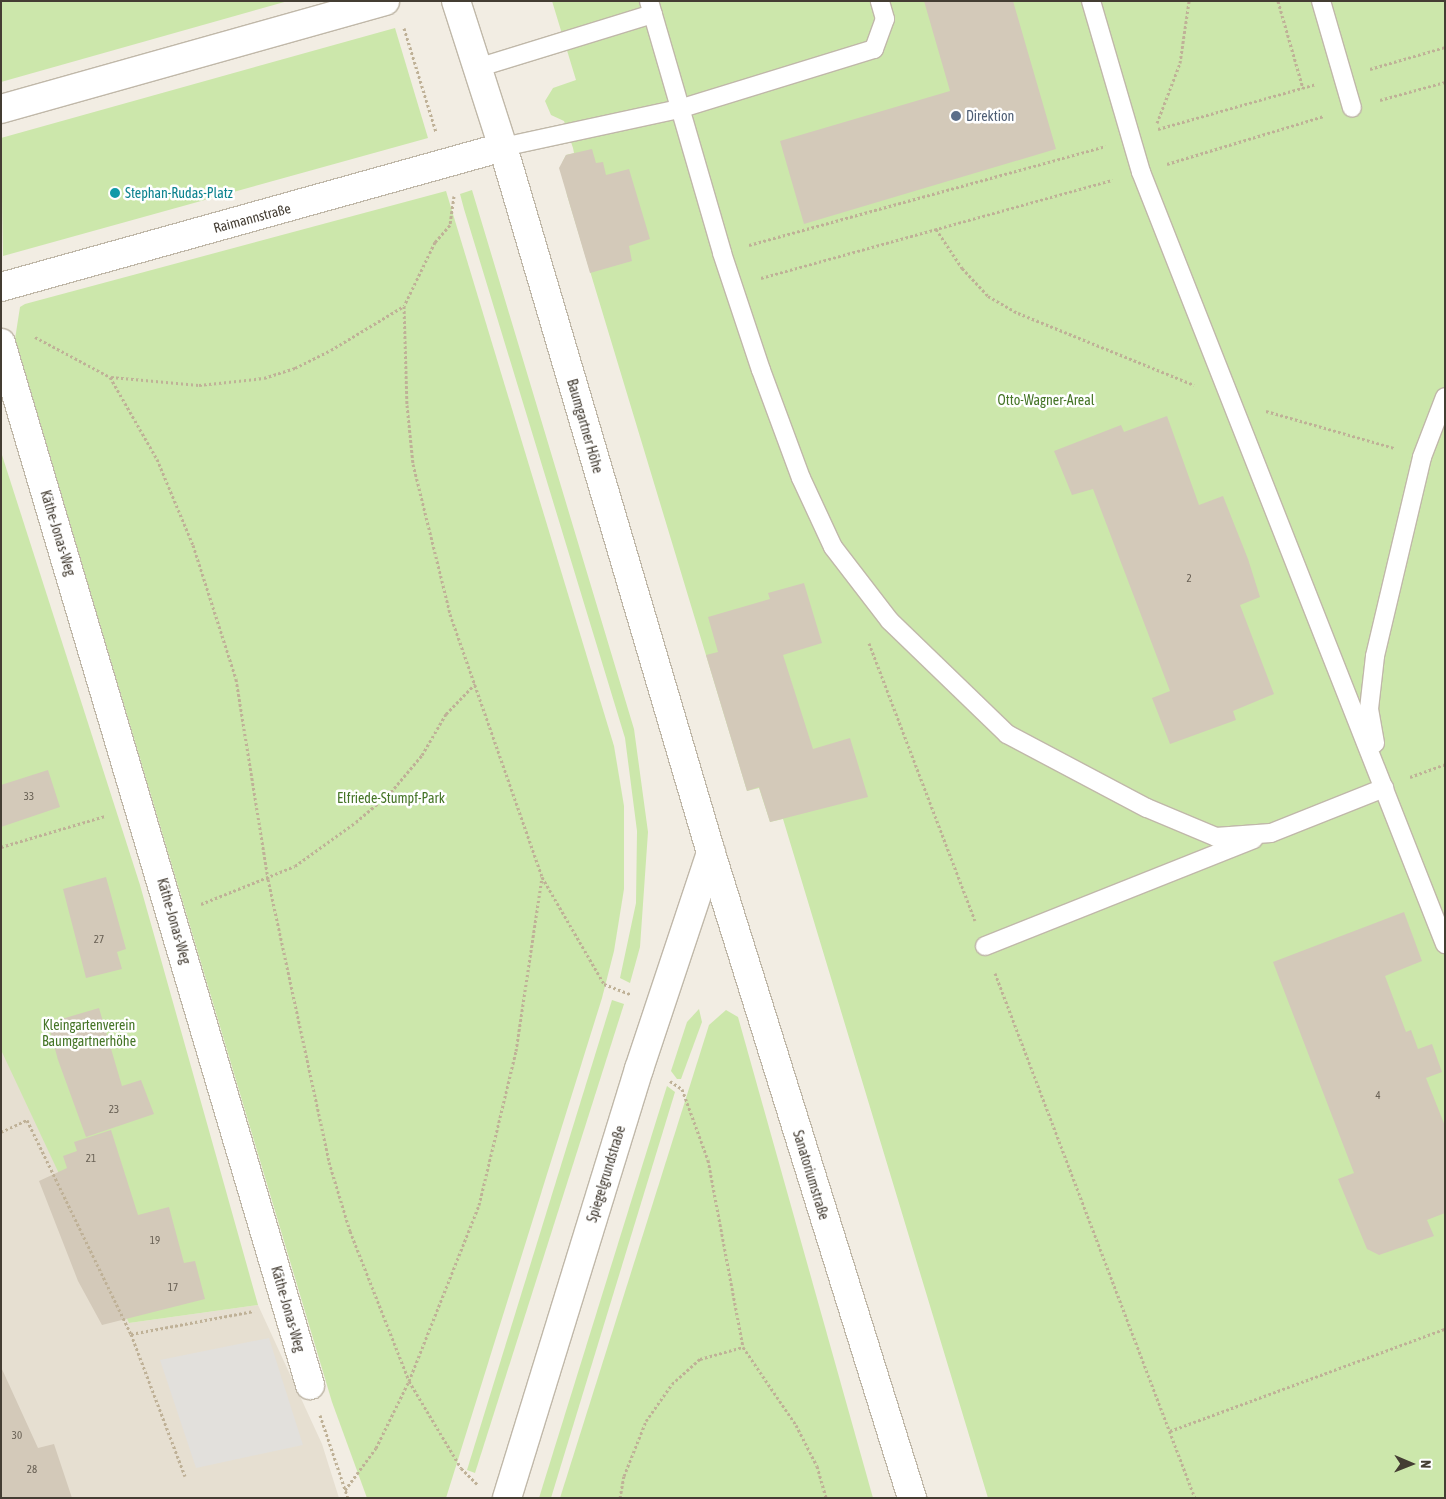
<!DOCTYPE html>
<meta charset="utf-8">
<style>
body{margin:0}
#map{position:relative;width:1446px;height:1499px;overflow:hidden;background:#f2ede3;font-family:"Asap Condensed",sans-serif}
div>[style]{position:absolute}
.residential>*{inset:0;background:#e6dfd1}
.green>*{inset:0;background:#cce7ab}
.parking>*{inset:0;background:#e2e0dc}
.building>*{inset:0;background:#d3c9b9}
.path>*{height:3px;margin-top:-1.5px;transform-origin:0;background:repeating-linear-gradient(90deg,#bfb197 0 2.5px,transparent 0 5px)}
.roads{filter:drop-shadow(1px 0 #c0b8a9) drop-shadow(-1px 0 #c0b8a9) drop-shadow(0 1px #c0b8a9) drop-shadow(0 -1px #c0b8a9)}
.service>*{height:18px;margin:-9px;padding:0 9px;transform-origin:9px;border-radius:9px;background:#fff}
.minor>*{height:28px;margin:-14px;padding:0 14px;transform-origin:14px;border-radius:14px;background:#fff}
.dots>*{width:14px;height:14px;translate:-50% -50%;box-sizing:border-box;border:2px solid #fff;border-radius:50%}
span{translate:-50% -50%;white-space:nowrap;text-align:center;line-height:1.15;-webkit-text-stroke:5px #fff;paint-order:stroke}
.number-label{font-size:11px;color:#686054}
.number-label span{-webkit-text-stroke-width:0}
.service-label{font-size:14px;color:#4e5e75}
.left{translate:0 -50%;text-align:left}
.culture-label{font-size:14px;color:#0d838f}
.street-label{font-size:14px;color:#443d33}
.park-label{font-size:14px;color:#457527}
.frame{position:absolute;inset:0;border:2px solid #443d33;pointer-events:none}
.north{position:absolute;left:1386px;top:1439px;width:50px;height:50px;-webkit-text-stroke:4px #fff;paint-order:stroke;rotate:91deg;font-size:14px;font-weight:700;line-height:20px;text-align:center;color:#443d33}
.north::after{content:'';display:block;margin:auto;width:18px;height:22px;background:#443d33;clip-path:polygon(50% 0,100% 100%,50% 72%,0 100%)}
</style>
<div id="map">
<div class="residential">
<i style="clip-path:polygon(1px 1048px,129px 1323px,258px 1305px,322px 1444px,339px 1498px,1px 1498px)"></i>
</div>
<div class="green">
<i style="clip-path:polygon(1px 1px,288px 1px,1px 82px)"></i>
<i style="clip-path:polygon(552px 1px,1445px 1px,1445px 1498px,988px 1498px,783px 819px,770px 822px,759px 788px,747px 791px,567px 195px,562px 163px,566px 155px,574px 153px,573px 148px,564px 121px,551px 115px,545px 101px,553px 88px,576px 80px)"></i>
<i style="clip-path:polygon(395px 28px,428px 138px,3px 256px,1px 138px)"></i>
<i style="clip-path:polygon(472px 190px,634px 729px,648px 832px,640px 947px,630px 983px,620px 978px,636px 903px,637px 831px,625px 738px,464px 209px,460px 194px)"></i>
<i style="clip-path:polygon(446px 191px,614px 746px,624px 806px,624px 889px,614px 951px,602px 998px,446px 1498px,367px 1498px,332px 1402px,15px 339px,20px 307px,25px 304px)"></i>
<i style="clip-path:polygon(1px 452px,140px 885px,258px 1305px,129px 1323px,1px 1050px)"></i>
<i style="clip-path:polygon(612px 1000px,624px 1004px,475px 1473px,467px 1470px)"></i>
<i style="clip-path:polygon(699px 1009px,702px 1022px,681px 1079px,677px 1079px,671px 1071px,687px 1022px)"></i>
<i style="clip-path:polygon(726px 1010px,738px 1017px,873px 1498px,560px 1498px,709px 1025px)"></i>
<i style="clip-path:polygon(667px 1086px,675px 1092px,551px 1498px,539px 1498px)"></i>
</div>
<div class="parking">
<i style="clip-path:polygon(269px 1338px,303px 1445px,196px 1468px,160px 1360px)"></i>
</div>
<div class="building">
<i style="clip-path:polygon(924px 1px,1013px 1px,1056px 149px,804px 224px,780px 141px,950px 91px)"></i>
<i style="clip-path:polygon(592px 149px,596px 163px,603px 162px,606px 175px,629px 169px,650px 239px,629px 246px,632px 261px,590px 273px,559px 168px,566px 155px)"></i>
<i style="clip-path:polygon(1167px 416px,1199px 505px,1223px 496px,1248px 559px,1260px 597px,1240px 605px,1274px 694px,1233px 711px,1236px 720px,1170px 744px,1152px 698px,1170px 691px,1093px 489px,1072px 495px,1054px 451px,1121px 425px,1124px 432px)"></i>
<i style="clip-path:polygon(804px 583px,822px 643px,783px 655px,813px 749px,850px 738px,868px 797px,770px 822px,759px 787px,747px 791px,706px 655px,718px 652px,708px 617px,770px 599px,768px 593px)"></i>
<i style="clip-path:polygon(48px 770px,60px 807px,1px 827px,1px 785px)"></i>
<i style="clip-path:polygon(106px 877px,126px 949px,117px 952px,122px 969px,86px 978px,63px 889px)"></i>
<i style="clip-path:polygon(1404px 912px,1422px 961px,1385px 976px,1406px 1032px,1411px 1030px,1418px 1049px,1432px 1044px,1442px 1072px,1426px 1078px,1445px 1126px,1445px 1213px,1427px 1220px,1434px 1236px,1379px 1255px,1367px 1249px,1338px 1179px,1354px 1173px,1273px 962px)"></i>
<i style="clip-path:polygon(99px 1008px,122px 1086px,141px 1080px,154px 1114px,86px 1137px,58px 1060px,48px 1023px)"></i>
<i style="clip-path:polygon(111px 1130px,138px 1215px,169px 1207px,184px 1263px,195px 1261px,205px 1299px,102px 1325px,78px 1281px,39px 1181px,67px 1168px,63px 1156px,77px 1151px,74px 1142px)"></i>
<i style="clip-path:polygon(1px 1367px,38px 1448px,54px 1444px,72px 1498px,1px 1498px)"></i>
</div>
<div class="path">
<i style="left:1278px;top:1px;width:91px;rotate:74deg"></i>
<i style="left:404px;top:28px;width:109px;rotate:72.9deg"></i>
<i style="left:1370px;top:69px;width:78px;rotate:-16.3deg"></i>
<i style="left:1380px;top:100px;width:67px;rotate:-15.5deg"></i>
<i style="left:1157px;top:123px;width:64px;rotate:-69deg"></i>
<i style="left:1180px;top:63px;width:63px;rotate:-81.7deg"></i>
<i style="left:1158px;top:129px;width:164px;rotate:-15.9deg"></i>
<i style="left:1167px;top:164px;width:164px;rotate:-17deg"></i>
<i style="left:454px;top:196px;width:29px;rotate:98deg"></i>
<i style="left:450px;top:225px;width:23px;rotate:131deg"></i>
<i style="left:435px;top:242px;width:71px;rotate:115.8deg"></i>
<i style="left:404px;top:306px;width:99px;rotate:88.3deg"></i>
<i style="left:407px;top:405px;width:59px;rotate:84.2deg"></i>
<i style="left:413px;top:464px;width:154px;rotate:76.1deg"></i>
<i style="left:450px;top:614px;width:279px;rotate:70.7deg"></i>
<i style="left:542px;top:877px;width:124px;rotate:59.9deg"></i>
<i style="left:604px;top:984px;width:28px;rotate:21deg"></i>
<i style="left:936px;top:229px;width:47px;rotate:56.3deg"></i>
<i style="left:962px;top:268px;width:38px;rotate:47deg"></i>
<i style="left:988px;top:296px;width:34px;rotate:30deg"></i>
<i style="left:1018px;top:313px;width:190px;rotate:22.2deg"></i>
<i style="left:749px;top:245px;width:370px;rotate:-15.5deg"></i>
<i style="left:761px;top:278px;width:365px;rotate:-15.6deg"></i>
<i style="left:35px;top:337px;width:85px;rotate:28.1deg"></i>
<i style="left:110px;top:377px;width:95px;rotate:60.2deg"></i>
<i style="left:157px;top:459px;width:93px;rotate:67.3deg"></i>
<i style="left:193px;top:545px;width:141px;rotate:72.2deg"></i>
<i style="left:236px;top:679px;width:203px;rotate:80.9deg"></i>
<i style="left:268px;top:879px;width:289px;rotate:77.8deg"></i>
<i style="left:329px;top:1162px;width:72px;rotate:73.1deg"></i>
<i style="left:350px;top:1231px;width:161px;rotate:68.5deg"></i>
<i style="left:409px;top:1381px;width:101px;rotate:59.1deg"></i>
<i style="left:461px;top:1468px;width:23px;rotate:45deg"></i>
<i style="left:111px;top:377px;width:88px;rotate:5.2deg"></i>
<i style="left:199px;top:385px;width:65px;rotate:-6.1deg"></i>
<i style="left:264px;top:378px;width:33px;rotate:-18deg"></i>
<i style="left:295px;top:368px;width:40px;rotate:-26.6deg"></i>
<i style="left:331px;top:350px;width:85px;rotate:-31.1deg"></i>
<i style="left:1266px;top:411px;width:133px;rotate:16.1deg"></i>
<i style="left:869px;top:643px;width:297px;rotate:69.1deg"></i>
<i style="left:1410px;top:777px;width:37px;rotate:-20deg"></i>
<i style="left:1px;top:847px;width:109px;rotate:-16.6deg"></i>
<i style="left:201px;top:904px;width:101px;rotate:-22deg"></i>
<i style="left:295px;top:866px;width:75px;rotate:-35.8deg"></i>
<i style="left:356px;top:822px;width:46px;rotate:-40.6deg"></i>
<i style="left:391px;top:792px;width:48px;rotate:-50deg"></i>
<i style="left:422px;top:755px;width:48px;rotate:-59.7deg"></i>
<i style="left:446px;top:714px;width:42px;rotate:-46deg"></i>
<i style="left:995px;top:973px;width:562px;rotate:69.15deg"></i>
<i style="left:670px;top:1081px;width:14px;rotate:34deg"></i>
<i style="left:682px;top:1089px;width:76px;rotate:69.9deg"></i>
<i style="left:708px;top:1160px;width:190px;rotate:79.4deg"></i>
<i style="left:743px;top:1347px;width:94px;rotate:55.8deg"></i>
<i style="left:796px;top:1425px;width:46px;rotate:62.9deg"></i>
<i style="left:817px;top:1466px;width:33px;rotate:74deg"></i>
<i style="left:1px;top:1132px;width:29px;rotate:-25deg"></i>
<i style="left:27px;top:1120px;width:238px;rotate:64.1deg"></i>
<i style="left:131px;top:1334px;width:125px;rotate:-10.6deg"></i>
<i style="left:131px;top:1334px;width:152px;rotate:69.2deg"></i>
<i style="left:320px;top:1415px;width:88px;rotate:71.4deg"></i>
<i style="left:1170px;top:1431px;width:293px;rotate:-20.4deg"></i>
<i style="left:345px;top:1490px;width:52px;rotate:-53.6deg"></i>
<i style="left:376px;top:1448px;width:75px;rotate:-63.8deg"></i>
<i style="left:409px;top:1381px;width:189px;rotate:-68.3deg"></i>
<i style="left:479px;top:1205px;width:158px;rotate:-76.5deg"></i>
<i style="left:516px;top:1051px;width:176px;rotate:-81.5deg"></i>
<i style="left:620px;top:1498px;width:22px;rotate:-80deg"></i>
<i style="left:624px;top:1476px;width:59px;rotate:-68.2deg"></i>
<i style="left:646px;top:1421px;width:45px;rotate:-54.9deg"></i>
<i style="left:672px;top:1384px;width:38px;rotate:-42deg"></i>
<i style="left:700px;top:1359px;width:45px;rotate:-15.6deg"></i>
</div>
<div class="roads">
<div class="service">
<i style="left:649px;top:1px;width:262px;rotate:73.8deg"></i>
<i style="left:722px;top:253px;width:123px;rotate:71.6deg"></i>
<i style="left:761px;top:370px;width:115px;rotate:69.7deg"></i>
<i style="left:801px;top:478px;width:76px;rotate:65.1deg"></i>
<i style="left:833px;top:547px;width:93px;rotate:52.4deg"></i>
<i style="left:890px;top:621px;width:163px;rotate:44deg"></i>
<i style="left:1007px;top:734px;width:158px;rotate:27.9deg"></i>
<i style="left:1147px;top:808px;width:75px;rotate:22.8deg"></i>
<i style="left:1216px;top:837px;width:55px;rotate:-4.2deg"></i>
<i style="left:1271px;top:833px;width:122px;rotate:-21.7deg"></i>
<i style="left:1091px;top:1px;width:178px;rotate:73.7deg"></i>
<i style="left:1141px;top:172px;width:830px;rotate:68.51deg"></i>
<i style="left:1321px;top:1px;width:111px;rotate:73.8deg"></i>
<i style="left:477px;top:68px;width:184px;rotate:-17.1deg"></i>
<i style="left:503px;top:147px;width:180px;rotate:-12.2deg"></i>
<i style="left:679px;top:109px;width:204px;rotate:-17.1deg"></i>
<i style="left:874px;top:49px;width:32px;rotate:-70deg"></i>
<i style="left:885px;top:19px;width:19px;rotate:-106deg"></i>
<i style="left:1375px;top:743px;width:35px;rotate:-100deg"></i>
<i style="left:1369px;top:709px;width:53px;rotate:-83.5deg"></i>
<i style="left:1375px;top:656px;width:204px;rotate:-76.7deg"></i>
<i style="left:1422px;top:457px;width:64px;rotate:-69deg"></i>
<i style="left:985px;top:946px;width:289px;rotate:-21.7deg"></i>
</div>
<div class="minor">
<i style="left:456px;top:1px;width:153px;rotate:72.2deg"></i>
<i style="left:503px;top:147px;width:736px;rotate:73.58deg"></i>
<i style="left:711px;top:853px;width:676px;rotate:72.69deg"></i>
<i style="left:1px;top:109px;width:399px;rotate:-15.7deg"></i>
<i style="left:1px;top:287px;width:521px;rotate:-15.58deg"></i>
<i style="left:1px;top:343px;width:1087px;rotate:73.48deg"></i>
<i style="left:507px;top:1498px;width:449px;rotate:-72.9deg"></i>
<i style="left:639px;top:1069px;width:228px;rotate:-71.6deg"></i>
</div>
</div>
<div class="dots">
<i style="left:956px;top:116px;background:#5c6f8a"></i>
<i style="left:115px;top:193px;background:#0f9aa8"></i>
</div>
<div class="number-label">
<span style="left:1189px;top:578px">2</span>
<span style="left:29px;top:796px">33</span>
<span style="left:99px;top:939px">27</span>
<span style="left:1378px;top:1095px">4</span>
<span style="left:114px;top:1109px">23</span>
<span style="left:91px;top:1158px">21</span>
<span style="left:155px;top:1240px">19</span>
<span style="left:173px;top:1287px">17</span>
<span style="left:17px;top:1435px">30</span>
<span style="left:32px;top:1469px">28</span>
</div>
<div class="service-label">
<span class="left" style="left:966px;top:116px">Direktion</span>
</div>
<div class="culture-label">
<span class="left" style="left:125px;top:193px">Stephan-Rudas-Platz</span>
</div>
<div class="street-label">
<span style="left:252px;top:218px;rotate:-15deg">Raimannstraße</span>
<span style="left:585px;top:426px;rotate:74deg">Baumgartner Höhe</span>
<span style="left:58px;top:533px;rotate:73deg">Käthe-Jonas-Weg</span>
<span style="left:174px;top:921px;rotate:74deg">Käthe-Jonas-Weg</span>
<span style="left:606px;top:1174px;rotate:-73deg">Spiegelgrundstraße</span>
<span style="left:811px;top:1175px;rotate:73deg">Sanatoriumstraße</span>
<span style="left:288px;top:1309px;rotate:74deg">Käthe-Jonas-Weg</span>
</div>
<div class="park-label">
<span style="left:1046px;top:400px">Otto-Wagner-Areal</span>
<span style="left:391px;top:798px">Elfriede-Stumpf-Park</span>
<span style="left:89px;top:1033px">Kleingartenverein<br>Baumgartnerhöhe</span>
</div>
<div class="frame"></div>
<div class="north">N</div>
</div>
